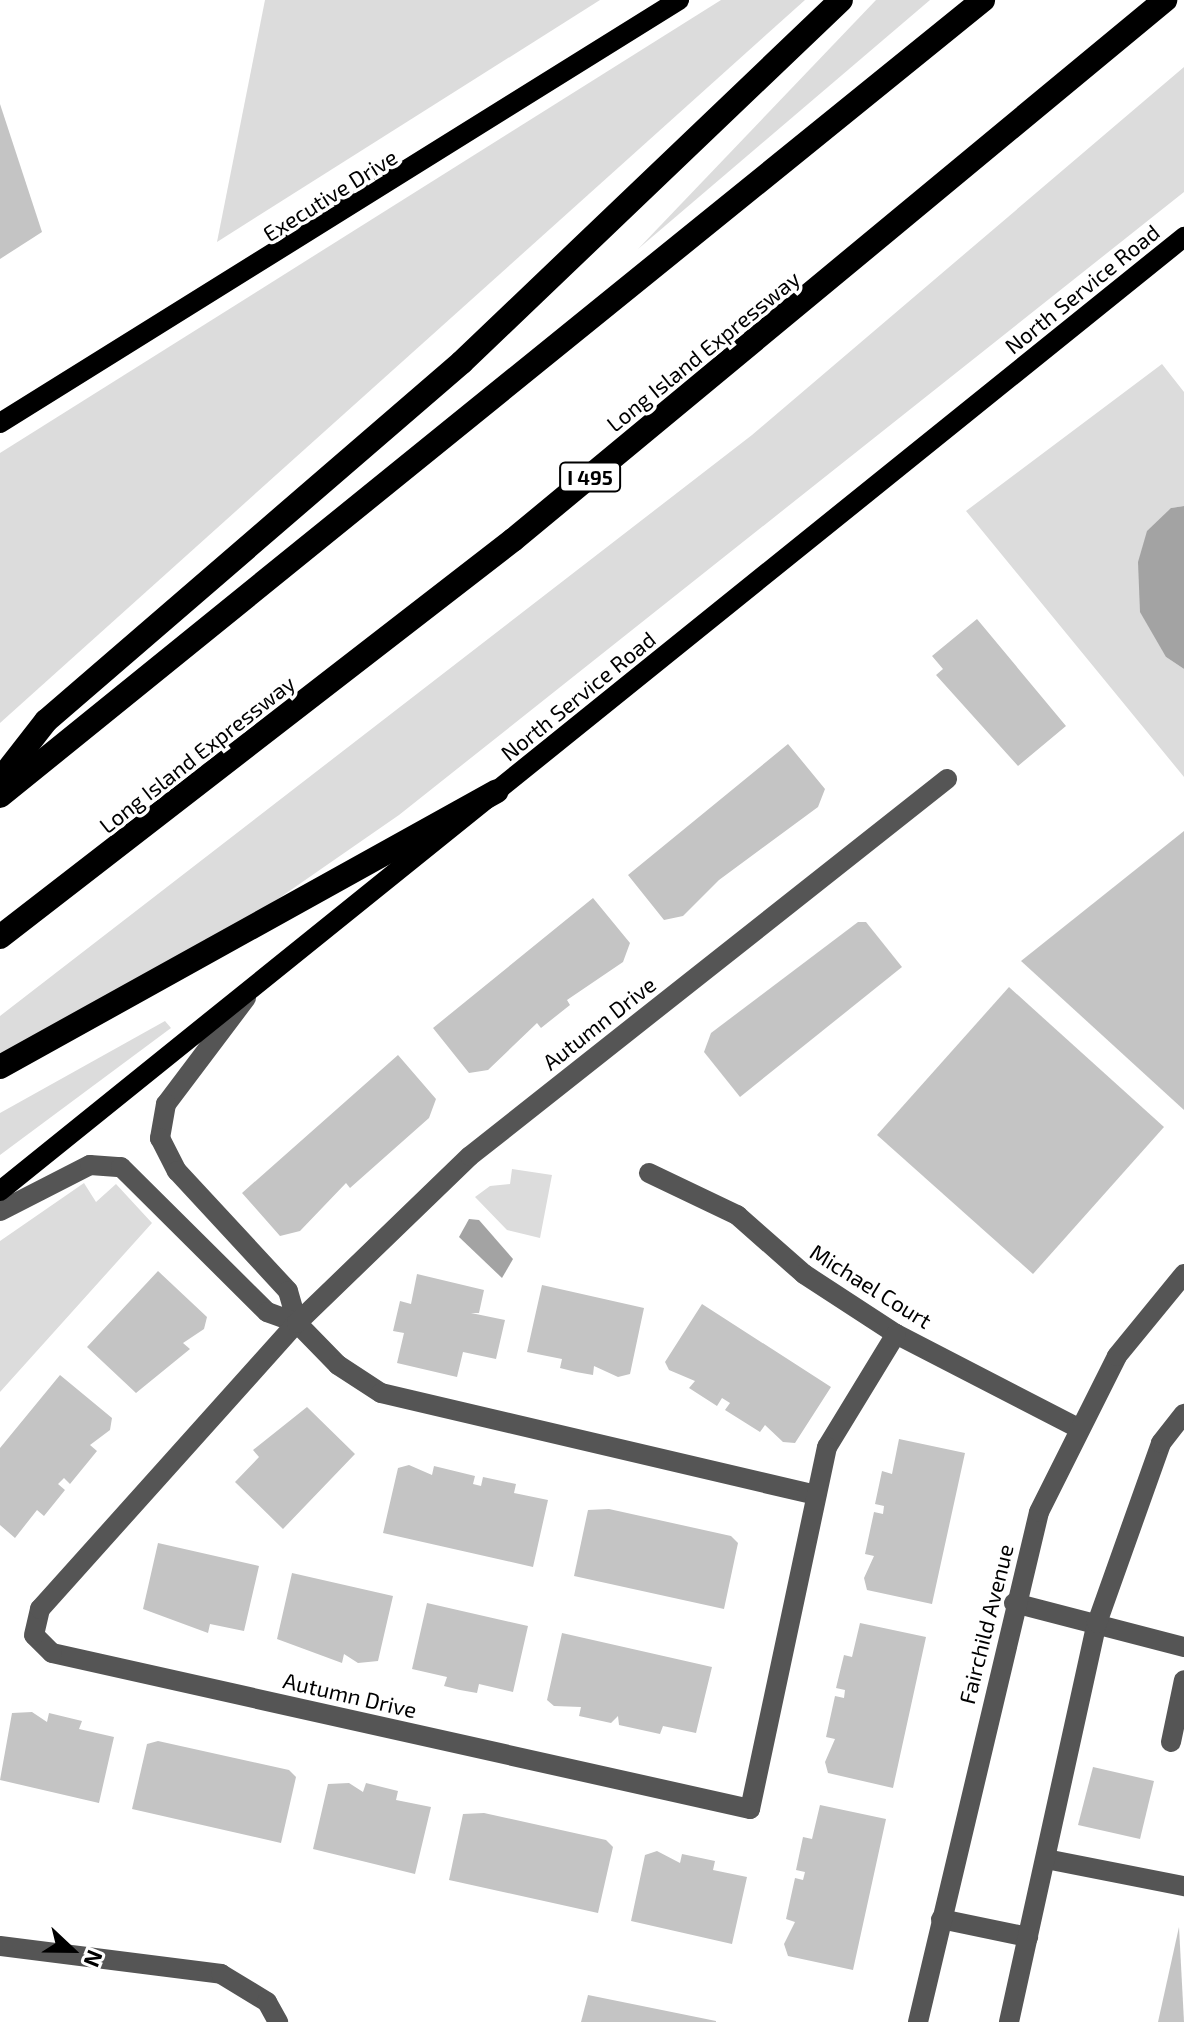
<!DOCTYPE html>
<style>
body{margin:0}
#map{position:relative;width:1184px;height:2022px;overflow:hidden;background:#fff;font-family:"Exo 2",sans-serif}
div>[style]{position:absolute}
.green>*{inset:0;background:#dcdcdc}
.water>*{inset:0;background:#a3a3a3}
.building>*{inset:0;background:#c4c4c4}
.minor>*{height:20px;margin:-10px;padding:0 10px;transform-origin:10px;border-radius:10px;background:#555}
.major>*{height:20px;margin:-10px;padding:0 10px;transform-origin:10px;border-radius:10px;background:#000}
.highway>*{height:24px;margin:-12px;padding:0 12px;transform-origin:12px;border-radius:12px;background:#000}
span{translate:-50% -50%;white-space:nowrap;text-align:center;line-height:1.15;-webkit-text-stroke:7px #fff;paint-order:stroke}
.shield-label span{padding:2px 6px;background:#fff;border:2px solid;border-radius:6px;-webkit-text-stroke-width:0}
.shield-label{font-size:20px;color:#000;font-weight:700}
.street-label{font-size:22px;color:#000}
.north{position:absolute;left:32px;top:1910px;width:80px;height:80px;-webkit-text-stroke:6px #fff;paint-order:stroke;rotate:112deg;font-size:22px;font-weight:700;line-height:32px;text-align:center;color:#000}
.north::after{content:'';display:block;margin:auto;width:28px;height:36px;background:#000;clip-path:polygon(50% 0,100% 100%,50% 72%,0 100%)}
</style>
<div id="map">
<div class="green">
<i style="clip-path:polygon(265px 0,600px 0,217px 242px)"></i>
<i style="clip-path:polygon(721px 0,805px 0,0 723px,0 453px)"></i>
<i style="clip-path:polygon(876px 0,930px 0,638px 249px)"></i>
<i style="clip-path:polygon(1184px 67px,1184px 192px,399px 815px,249px 919px,0 1056px,0 1016px,752px 435px)"></i>
<i style="clip-path:polygon(1162px 364px,1184px 392px,1184px 506px,1171px 508px,1166px 657px,1184px 669px,1184px 777px,966px 511px)"></i>
<i style="clip-path:polygon(165px 1021px,171px 1028px,0 1155px,0 1113px)"></i>
<i style="clip-path:polygon(512px 1169px,552px 1175px,540px 1238px,507px 1230px,475px 1197px,490px 1186px,510px 1184px)"></i>
<i style="clip-path:polygon(84px 1183px,96px 1202px,116px 1184px,152px 1223px,0 1392px,0 1241px)"></i>
</div>
<div class="water">
<i style="clip-path:polygon(1184px 506px,1184px 669px,1166px 657px,1140px 612px,1138px 562px,1147px 531px,1171px 508px)"></i>
<i style="clip-path:polygon(469px 1219px,479px 1220px,513px 1259px,502px 1278px,459px 1237px)"></i>
</div>
<div class="building">
<i style="clip-path:polygon(0 104px,42px 232px,0 259px)"></i>
<i style="clip-path:polygon(977px 619px,1066px 726px,1018px 766px,936px 675px,943px 669px,932px 656px)"></i>
<i style="clip-path:polygon(788px 744px,825px 789px,818px 807px,719px 880px,683px 916px,664px 920px,628px 875px)"></i>
<i style="clip-path:polygon(1184px 831px,1184px 1110px,1021px 961px)"></i>
<i style="clip-path:polygon(593px 898px,630px 943px,623px 962px,567px 1000px,570px 1005px,541px 1028px,537px 1023px,488px 1070px,469px 1073px,433px 1028px)"></i>
<i style="clip-path:polygon(858px 922px,866px 922px,902px 967px,740px 1097px,704px 1052px,711px 1033px)"></i>
<i style="clip-path:polygon(1009px 987px,1164px 1127px,1033px 1274px,877px 1135px)"></i>
<i style="clip-path:polygon(398px 1055px,436px 1099px,429px 1118px,350px 1188px,346px 1183px,300px 1231px,280px 1236px,242px 1193px)"></i>
<i style="clip-path:polygon(158px 1271px,207px 1317px,204px 1329px,183px 1343px,190px 1349px,136px 1393px,87px 1347px)"></i>
<i style="clip-path:polygon(417px 1274px,484px 1290px,479px 1313px,471px 1313px,505px 1320px,496px 1359px,463px 1352px,457px 1377px,397px 1363px,404px 1333px,393px 1331px,400px 1301px,411px 1304px)"></i>
<i style="clip-path:polygon(542px 1285px,644px 1308px,630px 1374px,618px 1377px,594px 1366px,593px 1375px,576px 1372px,560px 1368px,562px 1359px,527px 1352px)"></i>
<i style="clip-path:polygon(702px 1304px,831px 1387px,795px 1443px,783px 1442px,765px 1425px,760px 1432px,725px 1410px,730px 1403px,722px 1398px,717px 1406px,689px 1388px,695px 1381px,669px 1370px,665px 1362px)"></i>
<i style="clip-path:polygon(60px 1375px,112px 1418px,110px 1430px,90px 1445px,97px 1451px,70px 1484px,64px 1478px,58px 1484px,65px 1490px,44px 1516px,37px 1510px,15px 1538px,0 1525px,0 1448px)"></i>
<i style="clip-path:polygon(307px 1407px,355px 1454px,283px 1529px,235px 1482px,259px 1457px,253px 1450px)"></i>
<i style="clip-path:polygon(899px 1439px,965px 1453px,932px 1604px,867px 1590px,864px 1578px,874px 1556px,865px 1554px,874px 1512px,883px 1514px,884px 1506px,875px 1504px,882px 1471px,892px 1474px)"></i>
<i style="clip-path:polygon(409px 1465px,432px 1475px,434px 1466px,475px 1476px,473px 1484px,481px 1486px,483px 1477px,516px 1484px,514px 1493px,548px 1500px,533px 1567px,383px 1533px,398px 1468px)"></i>
<i style="clip-path:polygon(609px 1509px,731px 1536px,738px 1543px,724px 1609px,574px 1576px,588px 1510px)"></i>
<i style="clip-path:polygon(158px 1543px,259px 1566px,244px 1631px,210px 1624px,208px 1633px,143px 1609px)"></i>
<i style="clip-path:polygon(292px 1573px,393px 1596px,378px 1661px,358px 1663px,344px 1654px,342px 1663px,277px 1639px)"></i>
<i style="clip-path:polygon(427px 1603px,528px 1626px,513px 1692px,479px 1684px,477px 1693px,460px 1690px,444px 1686px,447px 1677px,412px 1669px)"></i>
<i style="clip-path:polygon(860px 1623px,926px 1637px,893px 1788px,828px 1773px,825px 1762px,835px 1739px,826px 1737px,835px 1696px,844px 1698px,845px 1690px,836px 1688px,844px 1655px,852px 1657px)"></i>
<i style="clip-path:polygon(562px 1633px,712px 1667px,696px 1733px,663px 1726px,660px 1734px,619px 1725px,618px 1716px,611px 1723px,579px 1716px,581px 1707px,554px 1706px,547px 1700px)"></i>
<i style="clip-path:polygon(32px 1712px,47px 1722px,49px 1713px,82px 1721px,79px 1729px,114px 1737px,99px 1803px,0 1780px,12px 1713px)"></i>
<i style="clip-path:polygon(158px 1741px,289px 1770px,296px 1777px,281px 1843px,132px 1809px,147px 1744px)"></i>
<i style="clip-path:polygon(1093px 1767px,1154px 1781px,1140px 1839px,1078px 1825px)"></i>
<i style="clip-path:polygon(349px 1783px,363px 1792px,366px 1783px,398px 1791px,396px 1800px,431px 1807px,415px 1874px,313px 1849px,328px 1784px)"></i>
<i style="clip-path:polygon(820px 1805px,886px 1819px,853px 1970px,788px 1956px,784px 1944px,795px 1922px,786px 1919px,795px 1878px,803px 1880px,805px 1872px,796px 1870px,803px 1837px,812px 1839px)"></i>
<i style="clip-path:polygon(484px 1813px,606px 1840px,613px 1847px,598px 1913px,449px 1880px,463px 1814px)"></i>
<i style="clip-path:polygon(657px 1851px,680px 1863px,682px 1854px,715px 1861px,713px 1870px,747px 1877px,732px 1944px,631px 1921px,645px 1855px)"></i>
<i style="clip-path:polygon(1179px 1927px,1184px 2022px,1158px 2022px)"></i>
<i style="clip-path:polygon(588px 1995px,716px 2021px,716px 2022px,581px 2022px)"></i>
</div>
<div class="minor">
<i style="left:246px;top:998px;width:133px;rotate:127deg"></i>
<i style="left:166px;top:1104px;width:35px;rotate:100deg"></i>
<i style="left:160px;top:1138px;width:37px;rotate:63deg"></i>
<i style="left:177px;top:1171px;width:163px;rotate:47.2deg"></i>
<i style="left:288px;top:1291px;width:33px;rotate:74deg"></i>
<i style="left:649px;top:1173px;width:98px;rotate:25.5deg"></i>
<i style="left:737px;top:1215px;width:89px;rotate:41.4deg"></i>
<i style="left:804px;top:1274px;width:110px;rotate:33.1deg"></i>
<i style="left:896px;top:1334px;width:203px;rotate:27.3deg"></i>
<i style="left:0;top:1211px;width:101px;rotate:-27.1deg"></i>
<i style="left:90px;top:1165px;width:31px;rotate:4deg"></i>
<i style="left:121px;top:1167px;width:206px;rotate:44.8deg"></i>
<i style="left:267px;top:1312px;width:32px;rotate:20deg"></i>
<i style="left:297px;top:1323px;width:59px;rotate:45.7deg"></i>
<i style="left:338px;top:1365px;width:51px;rotate:33.1deg"></i>
<i style="left:381px;top:1393px;width:447px;rotate:13.2deg"></i>
<i style="left:896px;top:1334px;width:132px;rotate:121.4deg"></i>
<i style="left:827px;top:1447px;width:370px;rotate:102deg"></i>
<i style="left:750px;top:1809px;width:715px;rotate:-167.4deg"></i>
<i style="left:52px;top:1653px;width:25px;rotate:-135deg"></i>
<i style="left:34px;top:1635px;width:27px;rotate:-77deg"></i>
<i style="left:40px;top:1609px;width:385px;rotate:-48.1deg"></i>
<i style="left:297px;top:1323px;width:240px;rotate:-44deg"></i>
<i style="left:470px;top:1156px;width:608px;rotate:-38.32deg"></i>
<i style="left:1014px;top:1603px;width:176px;rotate:14.5deg"></i>
<i style="left:1171px;top:1742px;width:63px;rotate:-78.2deg"></i>
<i style="left:1046px;top:1859px;width:141px;rotate:11.1deg"></i>
<i style="left:941px;top:1919px;width:89px;rotate:11.7deg"></i>
<i style="left:0;top:1946px;width:223px;rotate:7.2deg"></i>
<i style="left:221px;top:1974px;width:54px;rotate:31.3deg"></i>
<i style="left:267px;top:2002px;width:23px;rotate:61deg"></i>
<i style="left:918px;top:2022px;width:524px;rotate:-76.65deg"></i>
<i style="left:1039px;top:1512px;width:174px;rotate:-63.4deg"></i>
<i style="left:1117px;top:1356px;width:106px;rotate:-50.7deg"></i>
<i style="left:1009px;top:2022px;width:409px;rotate:-77.6deg"></i>
<i style="left:1097px;top:1623px;width:191px;rotate:-70.4deg"></i>
<i style="left:1161px;top:1443px;width:37px;rotate:-52deg"></i>
</div>
<div class="major">
<i style="left:0;top:423px;width:800px;rotate:-31.92deg"></i>
<i style="left:0;top:1191px;width:1521px;rotate:-38.86deg"></i>
</div>
<div class="highway">
<i style="left:0;top:780px;width:75px;rotate:-52.1deg"></i>
<i style="left:46px;top:721px;width:549px;rotate:-40.79deg"></i>
<i style="left:462px;top:362px;width:524px;rotate:-43.69deg"></i>
<i style="left:0;top:796px;width:1265px;rotate:-39deg"></i>
<i style="left:0;top:937px;width:649px;rotate:-37.74deg"></i>
<i style="left:513px;top:540px;width:847px;rotate:-39.63deg"></i>
<i style="left:0;top:1067px;width:568px;rotate:-29.04deg"></i>
</div>
<div class="shield-label">
<span style="left:590px;top:477px">I 495</span>
</div>
<div class="street-label">
<span style="left:330px;top:195px;rotate:-32deg">Executive Drive</span>
<span style="left:1082px;top:289px;rotate:-39deg">North Service Road</span>
<span style="left:703px;top:351px;rotate:-39deg">Long Island Expressway</span>
<span style="left:578px;top:696px;rotate:-39deg">North Service Road</span>
<span style="left:197px;top:754px;rotate:-38deg">Long Island Expressway</span>
<span style="left:599px;top:1023px;rotate:-38deg">Autumn Drive</span>
<span style="left:871px;top:1286px;rotate:32deg">Michael Court</span>
<span style="left:986px;top:1624px;rotate:-76deg">Fairchild Avenue</span>
<span style="left:350px;top:1695px;rotate:13deg">Autumn Drive</span>
</div>
<div class="north">N</div>
</div>
